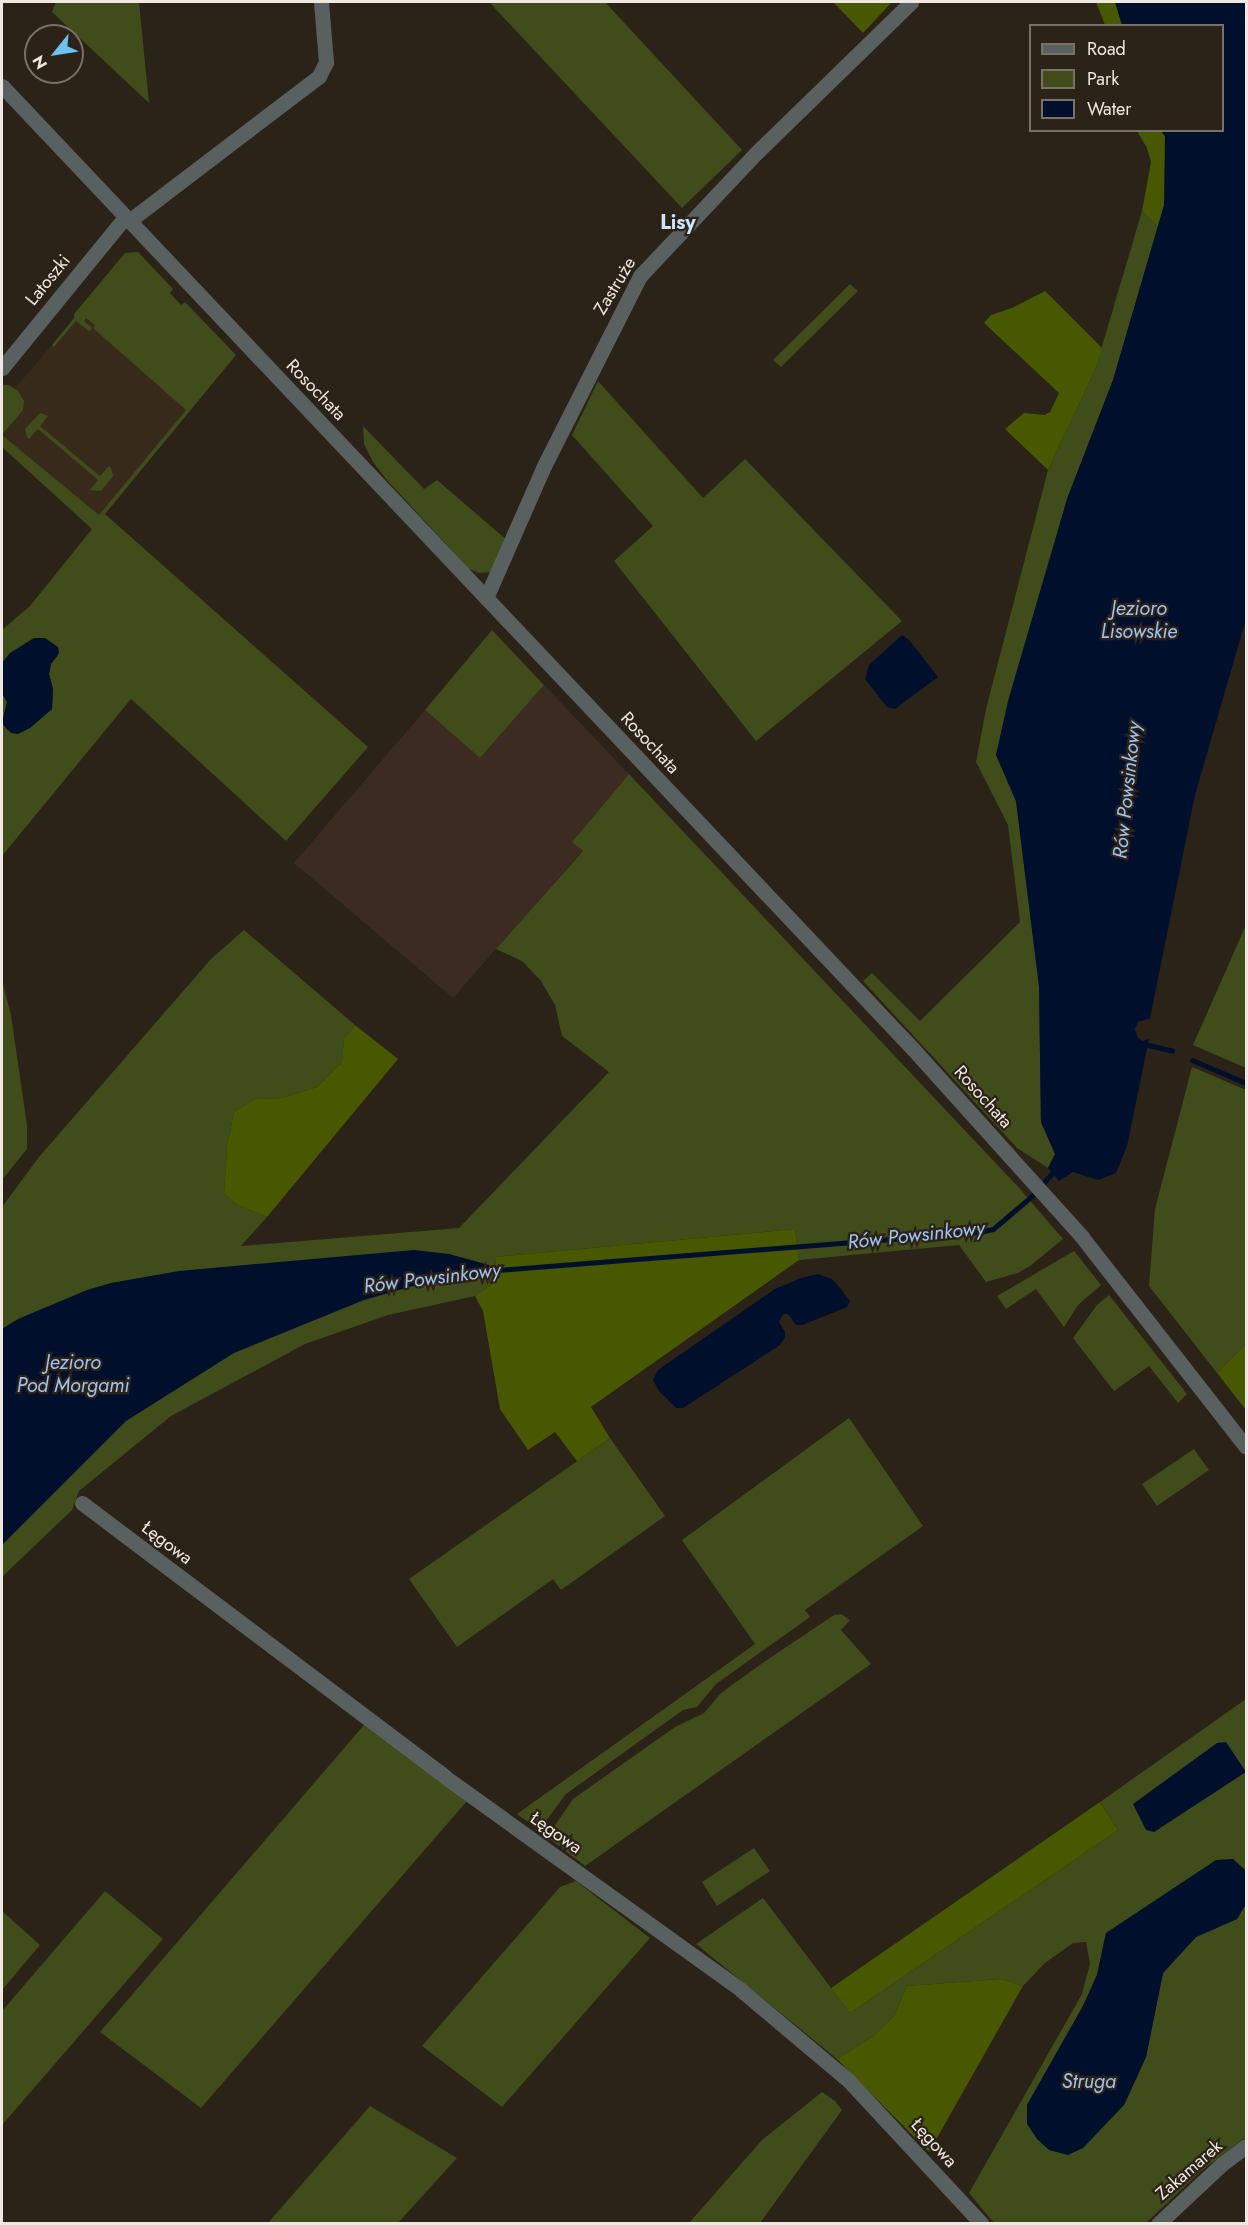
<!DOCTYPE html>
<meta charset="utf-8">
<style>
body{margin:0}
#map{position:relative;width:1248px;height:2225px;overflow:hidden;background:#2b2218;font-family:Jost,sans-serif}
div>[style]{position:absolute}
.built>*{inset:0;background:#382a1b}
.industrial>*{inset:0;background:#3b2b21}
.green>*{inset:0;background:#404c1a}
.forest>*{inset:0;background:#475800}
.water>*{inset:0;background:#000f2b}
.stream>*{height:5px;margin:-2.5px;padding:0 2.5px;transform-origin:2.5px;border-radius:2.5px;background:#000f2b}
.minor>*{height:15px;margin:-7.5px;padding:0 7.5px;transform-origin:7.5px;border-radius:7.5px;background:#596160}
.tertiary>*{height:15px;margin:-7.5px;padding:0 7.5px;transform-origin:7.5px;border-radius:7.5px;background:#596160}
span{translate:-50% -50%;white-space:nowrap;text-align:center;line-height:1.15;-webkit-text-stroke:4.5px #2b2218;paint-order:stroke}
.street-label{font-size:18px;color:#eee8e1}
.neighbourhood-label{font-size:20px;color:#cae7fa;font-weight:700}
.water-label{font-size:20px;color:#9fc2f4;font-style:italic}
.frame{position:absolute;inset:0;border:3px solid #eee8e1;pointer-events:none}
.legend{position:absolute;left:1029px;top:24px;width:195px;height:108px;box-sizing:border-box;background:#2b2218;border:2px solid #797168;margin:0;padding:8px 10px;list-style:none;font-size:18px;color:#eee8e1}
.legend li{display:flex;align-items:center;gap:12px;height:30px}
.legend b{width:30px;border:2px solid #797168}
.north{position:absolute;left:24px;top:24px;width:60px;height:60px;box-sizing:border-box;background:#2b2218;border:2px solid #797168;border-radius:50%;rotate:240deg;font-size:16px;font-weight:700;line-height:24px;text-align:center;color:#eee8e1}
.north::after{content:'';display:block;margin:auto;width:21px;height:27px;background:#6dc2f3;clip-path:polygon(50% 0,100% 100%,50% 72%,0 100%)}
</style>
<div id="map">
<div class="built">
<i style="clip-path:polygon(127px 256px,230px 362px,93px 529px,2px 447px,2px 398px,12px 392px)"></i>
</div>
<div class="industrial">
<i style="clip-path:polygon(544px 685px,629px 774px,572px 842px,583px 850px,453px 998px,294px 863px,425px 710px,480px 758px)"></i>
</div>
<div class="green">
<i style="clip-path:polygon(56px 2px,139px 2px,149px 103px,52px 12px)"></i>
<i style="clip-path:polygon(489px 2px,605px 2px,742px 150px,682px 208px)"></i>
<i style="clip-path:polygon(1142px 211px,1158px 227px,1113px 380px,1067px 499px,996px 755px,1016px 801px,1039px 986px,1041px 1122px,1055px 1154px,1048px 1168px,1017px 1148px,863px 981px,872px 973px,920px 1021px,1020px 922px,1008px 825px,976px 762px,986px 709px,1048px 470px,1095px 370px)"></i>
<i style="clip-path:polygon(138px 252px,173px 289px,170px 293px,181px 305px,185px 302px,236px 355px,105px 514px,368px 747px,286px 841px,131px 699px,2px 856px,2px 693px,7px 702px,2px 723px,7px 730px,18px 734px,30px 727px,52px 709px,53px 689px,49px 674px,51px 664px,58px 655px,10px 653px,2px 663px,2px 630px,30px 606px,92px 529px,2px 447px,2px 385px,9px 385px,18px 391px,24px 401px,23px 410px,2px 435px,99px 515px,186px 410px,93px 328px,95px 325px,86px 318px,84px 321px,92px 328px,89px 331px,76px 321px,54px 347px,52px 345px,74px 318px,74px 314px,125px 253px)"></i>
<i style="clip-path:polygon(850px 284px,858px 291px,781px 367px,773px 360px)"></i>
<i style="clip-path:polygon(598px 381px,703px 498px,745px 459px,902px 621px,756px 741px,614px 561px,653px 526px,572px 435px)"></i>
<i style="clip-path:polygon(40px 413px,48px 416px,40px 426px,100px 476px,109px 466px,111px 468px,113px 476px,101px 491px,90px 490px,98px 480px,38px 429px,29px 439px,27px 437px,25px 429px)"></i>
<i style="clip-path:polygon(363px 426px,424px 489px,437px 480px,508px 541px,494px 572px,479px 573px,469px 569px,386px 479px,373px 462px,364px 444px)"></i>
<i style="clip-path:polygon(492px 630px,544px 685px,480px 758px,425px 710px)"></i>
<i style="clip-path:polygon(629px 774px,1021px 1190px,1063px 1239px,1030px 1266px,1018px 1273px,986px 1282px,959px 1245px,799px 1260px,795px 1229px,495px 1257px,497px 1280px,475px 1296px,388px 1315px,305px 1344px,171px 1416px,79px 1491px,72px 1510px,2px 1577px,2px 1207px,39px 1157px,211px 959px,244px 930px,355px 1025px,344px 1039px,342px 1062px,317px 1087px,282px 1098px,255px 1099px,234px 1112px,227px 1146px,224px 1194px,236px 1204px,267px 1217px,241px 1246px,459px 1228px,609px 1072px,562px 1036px,555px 1005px,541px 981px,522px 961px,496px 949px,583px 851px,572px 842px)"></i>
<i style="clip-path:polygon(1246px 925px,1246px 1068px,1193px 1045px)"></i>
<i style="clip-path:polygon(2px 980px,11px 1015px,27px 1125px,27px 1149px,2px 1180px)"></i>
<i style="clip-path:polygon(1192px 1067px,1246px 1090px,1246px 1347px,1243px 1347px,1217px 1373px,1149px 1286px,1155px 1209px)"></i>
<i style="clip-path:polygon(1074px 1251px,1101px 1285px,1078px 1305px,1064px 1327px,1036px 1289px,1006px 1309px,997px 1296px)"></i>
<i style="clip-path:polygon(1109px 1295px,1187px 1394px,1178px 1403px,1149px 1366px,1114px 1391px,1073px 1338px,1097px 1305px)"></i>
<i style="clip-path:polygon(849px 1418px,923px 1526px,805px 1610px,810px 1617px,716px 1684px,697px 1707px,683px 1710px,566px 1794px,539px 1830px,517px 1814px,755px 1644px,682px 1540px)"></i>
<i style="clip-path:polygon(610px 1438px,665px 1516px,561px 1590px,553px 1579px,457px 1647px,409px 1579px)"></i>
<i style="clip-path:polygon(1194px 1449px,1209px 1470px,1157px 1506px,1142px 1484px)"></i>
<i style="clip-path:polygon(841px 1614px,850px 1620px,841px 1630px,871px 1664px,585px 1866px,547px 1837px,573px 1799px,675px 1727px,704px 1713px,721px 1693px,764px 1662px,834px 1615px)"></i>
<i style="clip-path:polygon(1246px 1699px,1246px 1871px,1233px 1859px,1106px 1933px,1097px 1975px,1083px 2006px,1027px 2105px,1124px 2105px,1146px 2057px,1163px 1973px,1196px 1937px,1237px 1919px,1246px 1904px,1246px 2137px,1201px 2171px,1146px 2223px,994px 2223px,969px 2193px,1082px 1994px,1090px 1964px,1086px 1942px,1073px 1943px,1045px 1963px,1023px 1986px,1001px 1979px,907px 1986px,894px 2016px,872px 2037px,837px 2059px,696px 1944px,763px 1898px,850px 2013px,1118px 1830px,1100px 1802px)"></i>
<i style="clip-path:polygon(364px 1725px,467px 1801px,201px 2108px,100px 2032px)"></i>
<i style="clip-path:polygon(754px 1848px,770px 1871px,717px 1906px,702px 1882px)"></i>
<i style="clip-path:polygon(576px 1881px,650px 1938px,502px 2107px,422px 2046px,560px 1887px)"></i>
<i style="clip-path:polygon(105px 1891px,163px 1939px,2px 2125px,2px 2011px)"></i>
<i style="clip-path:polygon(2px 1911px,40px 1945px,2px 1990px)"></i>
<i style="clip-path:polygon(822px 2092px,835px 2101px,842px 2110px,760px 2223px,689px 2223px,762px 2140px)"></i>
<i style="clip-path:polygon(370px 2106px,457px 2158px,398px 2223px,268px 2223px)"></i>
</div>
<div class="forest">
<i style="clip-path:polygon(833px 2px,892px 2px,863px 33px)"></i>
<i style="clip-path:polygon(1096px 2px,1115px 2px,1122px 25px,1105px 25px)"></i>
<i style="clip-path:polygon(1137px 131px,1161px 131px,1165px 136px,1165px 205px,1158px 227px,1142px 211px,1151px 162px,1147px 148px)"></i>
<i style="clip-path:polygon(1045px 291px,1102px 348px,1095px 370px,1048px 470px,1005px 429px,1024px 413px,1045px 415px,1050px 412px,1059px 393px,984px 323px,991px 315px,1012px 308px)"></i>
<i style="clip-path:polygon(355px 1025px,398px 1059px,267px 1217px,236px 1204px,224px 1194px,227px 1146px,234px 1112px,255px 1099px,282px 1098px,317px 1087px,342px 1062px,344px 1039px)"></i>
<i style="clip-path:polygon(795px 1229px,799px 1260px,591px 1407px,610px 1438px,577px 1461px,555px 1432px,528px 1450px,500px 1409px,483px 1311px,475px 1296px,497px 1280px,495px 1257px)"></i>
<i style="clip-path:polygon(1243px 1347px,1246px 1347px,1246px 1410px,1217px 1373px)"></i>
<i style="clip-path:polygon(1100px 1802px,1118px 1830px,850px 2013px,831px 1988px)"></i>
<i style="clip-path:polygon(1001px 1979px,1023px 1986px,929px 2152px,837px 2059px,872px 2037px,894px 2016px,907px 1986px)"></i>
</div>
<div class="water">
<i style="clip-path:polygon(1115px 2px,1246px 2px,1246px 619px,1195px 795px,1150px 1018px,1138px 1022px,1135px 1029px,1138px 1038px,1143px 1041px,1149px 1039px,1127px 1146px,1116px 1173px,1098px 1180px,1073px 1172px,1059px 1181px,1048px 1168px,1055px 1154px,1041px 1122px,1039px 986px,1016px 801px,996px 755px,1008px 701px,1067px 499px,1113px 380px,1164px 205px,1165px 136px,1161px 131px,1222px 130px,1222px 26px,1122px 25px)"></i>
<i style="clip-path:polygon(902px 635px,909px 640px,938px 677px,895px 709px,887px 707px,865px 679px,869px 665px)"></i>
<i style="clip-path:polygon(34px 638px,45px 638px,58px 647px,59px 653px,51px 664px,49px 674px,53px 689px,52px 709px,30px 728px,18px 734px,11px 733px,2px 723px,7px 702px,2px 693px,2px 663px,10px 653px)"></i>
<i style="clip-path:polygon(414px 1250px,449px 1254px,489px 1265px,491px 1275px,427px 1282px,364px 1300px,234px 1353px,126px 1421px,2px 1545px,2px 1329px,18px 1319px,87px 1290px,111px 1283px,179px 1271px)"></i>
<i style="clip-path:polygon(818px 1274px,832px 1279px,840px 1288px,850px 1301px,847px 1307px,802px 1325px,796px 1325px,788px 1314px,783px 1314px,779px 1322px,785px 1332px,785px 1337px,780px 1345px,683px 1408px,676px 1408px,659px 1391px,653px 1380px,658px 1370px,775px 1289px,801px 1278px)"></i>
<i style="clip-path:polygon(1226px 1742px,1246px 1772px,1154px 1832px,1146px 1830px,1133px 1804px,1217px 1743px)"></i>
<i style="clip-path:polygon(1233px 1859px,1246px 1871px,1246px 1904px,1237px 1919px,1196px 1937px,1163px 1973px,1146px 2057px,1124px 2105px,1083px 2148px,1068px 2155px,1049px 2150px,1037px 2139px,1027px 2124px,1027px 2105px,1083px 2006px,1097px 1975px,1106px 1933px,1216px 1860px)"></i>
</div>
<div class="stream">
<i style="left:1141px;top:1043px;width:32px;rotate:14deg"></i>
<i style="left:1192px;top:1060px;width:59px;rotate:23.1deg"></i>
<i style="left:485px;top:1271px;width:496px;rotate:-4.5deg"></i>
<i style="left:979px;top:1232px;width:14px;rotate:-12deg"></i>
<i style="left:993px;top:1229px;width:52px;rotate:-40.4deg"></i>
<i style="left:1033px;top:1195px;width:35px;rotate:-49deg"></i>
</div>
<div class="minor">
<i style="left:129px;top:221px;width:239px;rotate:-37.3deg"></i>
<i style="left:319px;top:76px;width:16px;rotate:-63deg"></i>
<i style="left:326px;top:62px;width:60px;rotate:-94.8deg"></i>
<i style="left:2px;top:368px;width:195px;rotate:-50.8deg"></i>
<i style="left:486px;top:598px;width:144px;rotate:-66.3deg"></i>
<i style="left:544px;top:466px;width:213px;rotate:-63.2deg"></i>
<i style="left:640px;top:276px;width:170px;rotate:-46.7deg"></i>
<i style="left:757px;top:152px;width:215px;rotate:-44.2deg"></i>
<i style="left:82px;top:1503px;width:455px;rotate:37deg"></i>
<i style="left:445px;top:1777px;width:365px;rotate:35.7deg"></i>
<i style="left:741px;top:1990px;width:141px;rotate:40.1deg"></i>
<i style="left:849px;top:2081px;width:195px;rotate:47.1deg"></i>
<i style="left:1158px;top:2224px;width:88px;rotate:-43.2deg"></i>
<i style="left:1222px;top:2164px;width:30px;rotate:-37deg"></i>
</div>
<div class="tertiary">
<i style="left:2px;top:86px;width:1326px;rotate:46.59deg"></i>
<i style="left:913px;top:1049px;width:253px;rotate:48deg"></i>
<i style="left:1082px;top:1237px;width:266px;rotate:52deg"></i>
</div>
<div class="street-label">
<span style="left:48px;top:280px;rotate:-51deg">Latoszki</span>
<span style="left:615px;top:286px;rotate:-59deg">Zastruże</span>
<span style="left:316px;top:390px;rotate:46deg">Rosochata</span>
<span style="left:650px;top:743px;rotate:47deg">Rosochata</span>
<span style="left:983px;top:1097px;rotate:48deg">Rosochata</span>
<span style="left:167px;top:1543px;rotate:37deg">Łęgowa</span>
<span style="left:556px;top:1833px;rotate:35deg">Łęgowa</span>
<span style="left:934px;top:2143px;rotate:48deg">Łęgowa</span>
<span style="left:1189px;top:2170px;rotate:-41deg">Zakamarek</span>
</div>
<div class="neighbourhood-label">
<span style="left:678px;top:222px">Lisy</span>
</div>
<div class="water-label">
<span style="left:1139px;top:620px">Jezioro<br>Lisowskie</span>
<span style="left:1127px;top:790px;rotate:-84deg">Rów Powsinkowy</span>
<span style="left:916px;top:1235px;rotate:-6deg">Rów Powsinkowy</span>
<span style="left:432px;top:1278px;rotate:-7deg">Rów Powsinkowy</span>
<span style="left:73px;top:1374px">Jezioro<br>Pod Morgami</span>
<span style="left:1089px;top:2081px">Struga</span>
</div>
<div class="frame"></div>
<ul class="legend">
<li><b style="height:8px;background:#596160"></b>Road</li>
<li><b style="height:16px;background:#404c1a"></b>Park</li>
<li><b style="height:16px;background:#000f2b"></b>Water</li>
</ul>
<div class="north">N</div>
</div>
